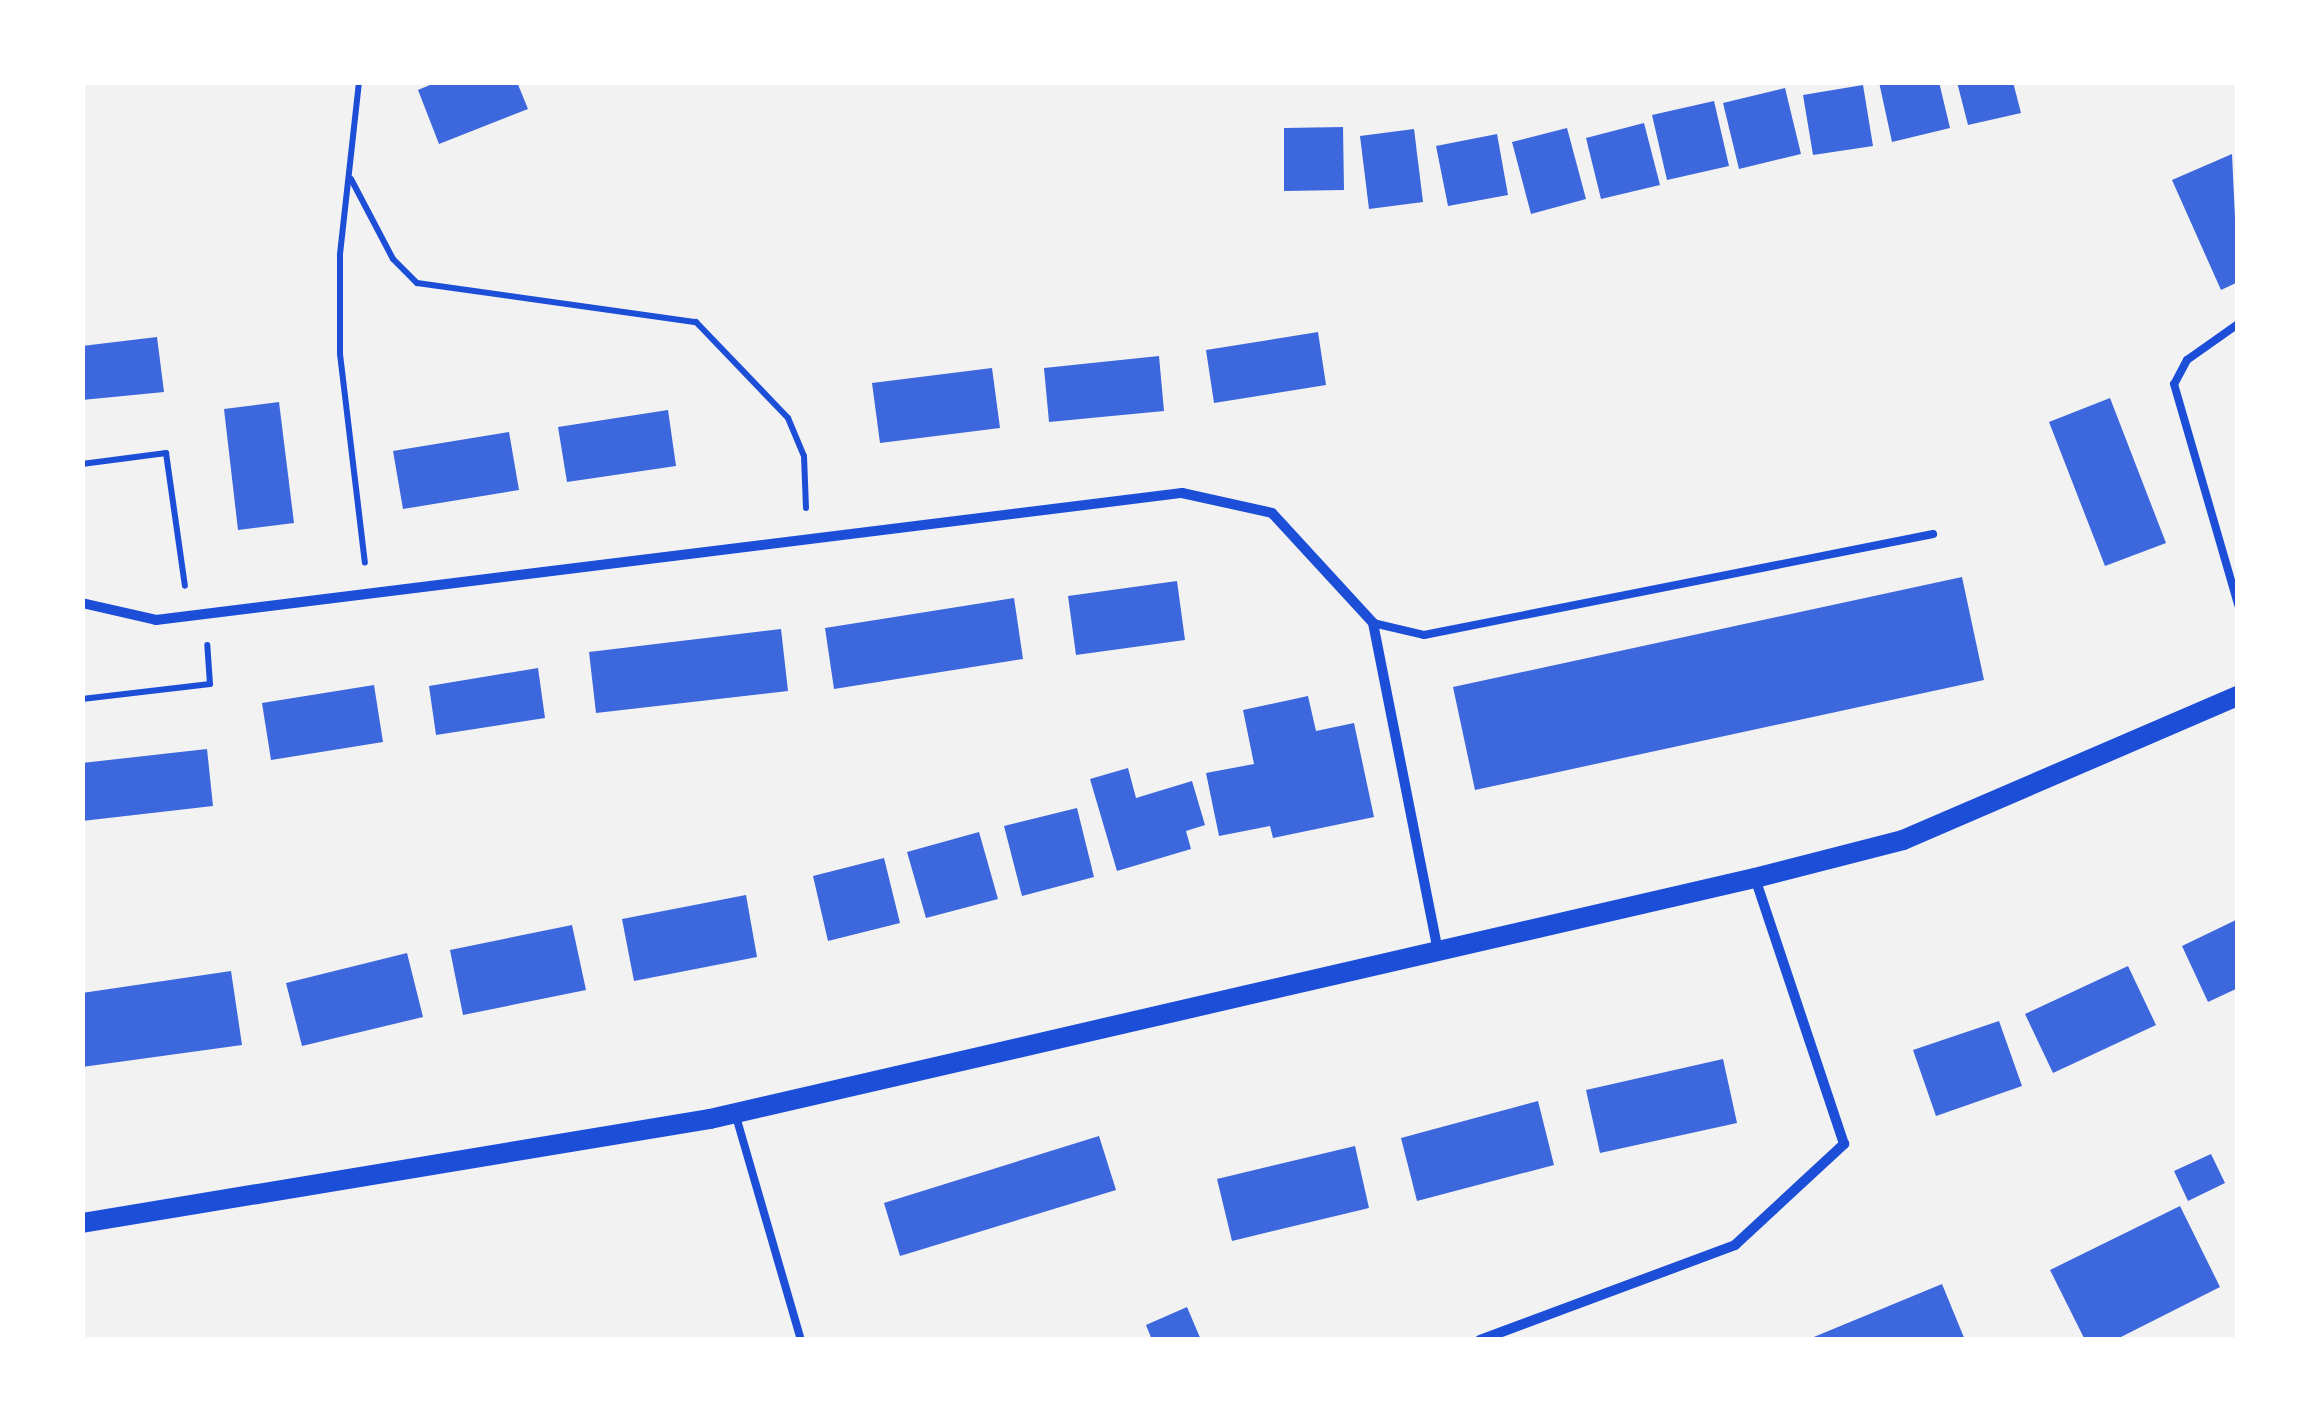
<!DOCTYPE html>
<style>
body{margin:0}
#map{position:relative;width:2320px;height:1422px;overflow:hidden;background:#f2f2f2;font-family:"Alegreya Sans",sans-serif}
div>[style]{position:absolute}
.building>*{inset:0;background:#3d67dc}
.path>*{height:6px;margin:-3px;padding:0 3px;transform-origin:3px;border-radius:3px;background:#1d4ed8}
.service>*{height:8px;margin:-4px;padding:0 4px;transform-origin:4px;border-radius:4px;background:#1d4ed8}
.minor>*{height:10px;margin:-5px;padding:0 5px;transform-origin:5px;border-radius:5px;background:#1d4ed8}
.secondary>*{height:20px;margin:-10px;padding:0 10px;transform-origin:10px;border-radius:10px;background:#1d4ed8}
span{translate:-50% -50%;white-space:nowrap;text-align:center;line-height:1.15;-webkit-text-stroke:10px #fff;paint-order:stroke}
.frame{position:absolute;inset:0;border:85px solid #fff;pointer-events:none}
</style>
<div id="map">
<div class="building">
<i style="clip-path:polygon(437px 82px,517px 82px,528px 109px,439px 144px,418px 90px)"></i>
<i style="clip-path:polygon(1879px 82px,1939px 82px,1950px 128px,1892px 142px)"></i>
<i style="clip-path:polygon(1957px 82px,2013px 82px,2021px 113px,1968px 125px)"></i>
<i style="clip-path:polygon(1863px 85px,1873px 146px,1813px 155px,1803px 95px)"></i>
<i style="clip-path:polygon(1785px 88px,1801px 154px,1739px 169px,1723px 103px)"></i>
<i style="clip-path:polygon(1714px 101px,1729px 166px,1667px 180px,1652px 115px)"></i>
<i style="clip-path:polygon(1644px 123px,1660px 185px,1601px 199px,1586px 138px)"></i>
<i style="clip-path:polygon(1343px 127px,1344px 190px,1284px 191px,1284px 128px)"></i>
<i style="clip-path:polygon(1567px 128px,1586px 199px,1531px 214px,1512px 142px)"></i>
<i style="clip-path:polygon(1414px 129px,1423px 202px,1369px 209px,1360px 136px)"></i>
<i style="clip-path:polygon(1497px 134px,1508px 195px,1448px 206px,1436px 146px)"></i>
<i style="clip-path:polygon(2232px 154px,2238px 282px,2221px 290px,2172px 180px)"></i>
<i style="clip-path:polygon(1318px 332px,1326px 385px,1214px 403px,1206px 350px)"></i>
<i style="clip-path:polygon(157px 337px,164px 392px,82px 400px,82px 346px)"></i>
<i style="clip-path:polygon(1159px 356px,1164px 411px,1049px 422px,1044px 368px)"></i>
<i style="clip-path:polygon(992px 368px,1000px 428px,880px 443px,872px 383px)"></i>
<i style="clip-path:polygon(2110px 398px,2166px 543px,2105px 566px,2049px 422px)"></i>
<i style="clip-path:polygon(279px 402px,294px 523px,238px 530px,224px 409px)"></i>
<i style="clip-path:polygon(668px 410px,676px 466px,567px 482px,558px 427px)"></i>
<i style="clip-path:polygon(509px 432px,519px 490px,403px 509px,393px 451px)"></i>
<i style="clip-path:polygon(1962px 577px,1984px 680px,1475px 790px,1453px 687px)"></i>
<i style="clip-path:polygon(1177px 581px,1185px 640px,1076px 655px,1068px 596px)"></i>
<i style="clip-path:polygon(1014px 598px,1023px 659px,834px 689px,825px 628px)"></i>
<i style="clip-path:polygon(781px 629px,788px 691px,596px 713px,589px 652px)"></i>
<i style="clip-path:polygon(538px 668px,545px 718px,436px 735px,429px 686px)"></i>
<i style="clip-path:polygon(374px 685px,383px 742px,271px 760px,262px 703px)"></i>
<i style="clip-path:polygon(1308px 696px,1316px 731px,1354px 723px,1374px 817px,1273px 838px,1270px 826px,1219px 836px,1206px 773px,1254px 764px,1243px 710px)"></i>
<i style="clip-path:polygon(207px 749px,213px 806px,82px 821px,82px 763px)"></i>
<i style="clip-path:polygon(1128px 768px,1136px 798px,1192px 781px,1205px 825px,1186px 831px,1191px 849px,1117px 871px,1090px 779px)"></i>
<i style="clip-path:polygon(1077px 808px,1094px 877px,1022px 896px,1004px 826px)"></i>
<i style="clip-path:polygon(979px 832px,998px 899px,926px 918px,907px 852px)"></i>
<i style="clip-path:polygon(884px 858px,900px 923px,828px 941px,813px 876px)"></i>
<i style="clip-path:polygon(746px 895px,757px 957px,634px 981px,622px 919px)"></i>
<i style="clip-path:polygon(2238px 919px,2238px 988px,2208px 1002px,2182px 946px)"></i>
<i style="clip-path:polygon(572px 925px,586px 990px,463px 1015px,450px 950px)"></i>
<i style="clip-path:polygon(407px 953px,423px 1017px,302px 1046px,286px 983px)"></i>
<i style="clip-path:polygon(2128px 966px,2156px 1025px,2053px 1073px,2025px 1014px)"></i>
<i style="clip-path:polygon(231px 971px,242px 1045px,82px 1067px,82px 993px)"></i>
<i style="clip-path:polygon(1999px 1021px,2022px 1086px,1936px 1116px,1913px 1050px)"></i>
<i style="clip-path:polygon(1723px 1059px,1737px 1123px,1600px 1153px,1586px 1090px)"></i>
<i style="clip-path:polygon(1538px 1101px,1554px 1165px,1417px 1201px,1401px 1138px)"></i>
<i style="clip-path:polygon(1099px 1136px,1116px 1190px,900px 1256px,884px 1203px)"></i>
<i style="clip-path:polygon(1355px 1146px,1369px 1208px,1232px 1241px,1217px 1179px)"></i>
<i style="clip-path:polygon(2211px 1154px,2225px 1183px,2188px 1201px,2174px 1171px)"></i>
<i style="clip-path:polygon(2180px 1206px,2220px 1287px,2115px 1340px,2085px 1340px,2050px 1270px)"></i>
<i style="clip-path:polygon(1942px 1284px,1965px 1340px,1809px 1340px,1809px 1339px)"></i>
<i style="clip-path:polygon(1187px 1307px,1201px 1340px,1152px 1340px,1146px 1325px)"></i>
</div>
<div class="path">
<i style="left:359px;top:82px;width:174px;rotate:96.3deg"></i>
<i style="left:340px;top:255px;width:99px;rotate:90deg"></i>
<i style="left:340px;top:354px;width:210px;rotate:83.2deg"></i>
<i style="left:351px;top:179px;width:90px;rotate:62.3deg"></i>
<i style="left:393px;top:259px;width:34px;rotate:45deg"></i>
<i style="left:417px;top:283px;width:282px;rotate:8deg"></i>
<i style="left:696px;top:322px;width:133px;rotate:46.2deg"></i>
<i style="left:788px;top:418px;width:41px;rotate:67.2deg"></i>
<i style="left:804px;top:456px;width:52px;rotate:87.8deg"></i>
<i style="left:82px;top:464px;width:85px;rotate:-7.5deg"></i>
<i style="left:166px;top:453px;width:134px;rotate:81.9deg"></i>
<i style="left:82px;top:699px;width:129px;rotate:-6.7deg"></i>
<i style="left:210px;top:684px;width:39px;rotate:-94deg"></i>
</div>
<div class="service">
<i style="left:2238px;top:324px;width:62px;rotate:144.8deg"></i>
<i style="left:2187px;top:360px;width:27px;rotate:118deg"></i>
<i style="left:2174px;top:384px;width:230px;rotate:73.8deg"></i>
<i style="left:1373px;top:623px;width:52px;rotate:13.2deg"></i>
<i style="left:1424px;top:635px;width:519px;rotate:-11.22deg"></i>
<i style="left:735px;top:1113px;width:236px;rotate:73.8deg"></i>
</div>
<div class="minor">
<i style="left:82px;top:603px;width:76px;rotate:12.9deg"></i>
<i style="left:156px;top:620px;width:1034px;rotate:-7.06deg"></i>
<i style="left:1182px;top:493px;width:92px;rotate:12.5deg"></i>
<i style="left:1272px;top:513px;width:149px;rotate:47.4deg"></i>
<i style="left:1373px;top:623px;width:328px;rotate:78.8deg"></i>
<i style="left:1480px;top:1340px;width:272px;rotate:-20.4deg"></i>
<i style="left:1735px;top:1245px;width:149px;rotate:-42.8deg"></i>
<i style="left:1844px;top:1144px;width:280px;rotate:-108.5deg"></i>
</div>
<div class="secondary">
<i style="left:82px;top:1223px;width:637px;rotate:-9.4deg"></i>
<i style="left:710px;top:1119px;width:1072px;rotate:-12.99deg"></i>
<i style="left:1755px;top:878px;width:153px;rotate:-14.4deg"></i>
<i style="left:1903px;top:840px;width:365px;rotate:-23.3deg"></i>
</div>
<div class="frame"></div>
</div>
